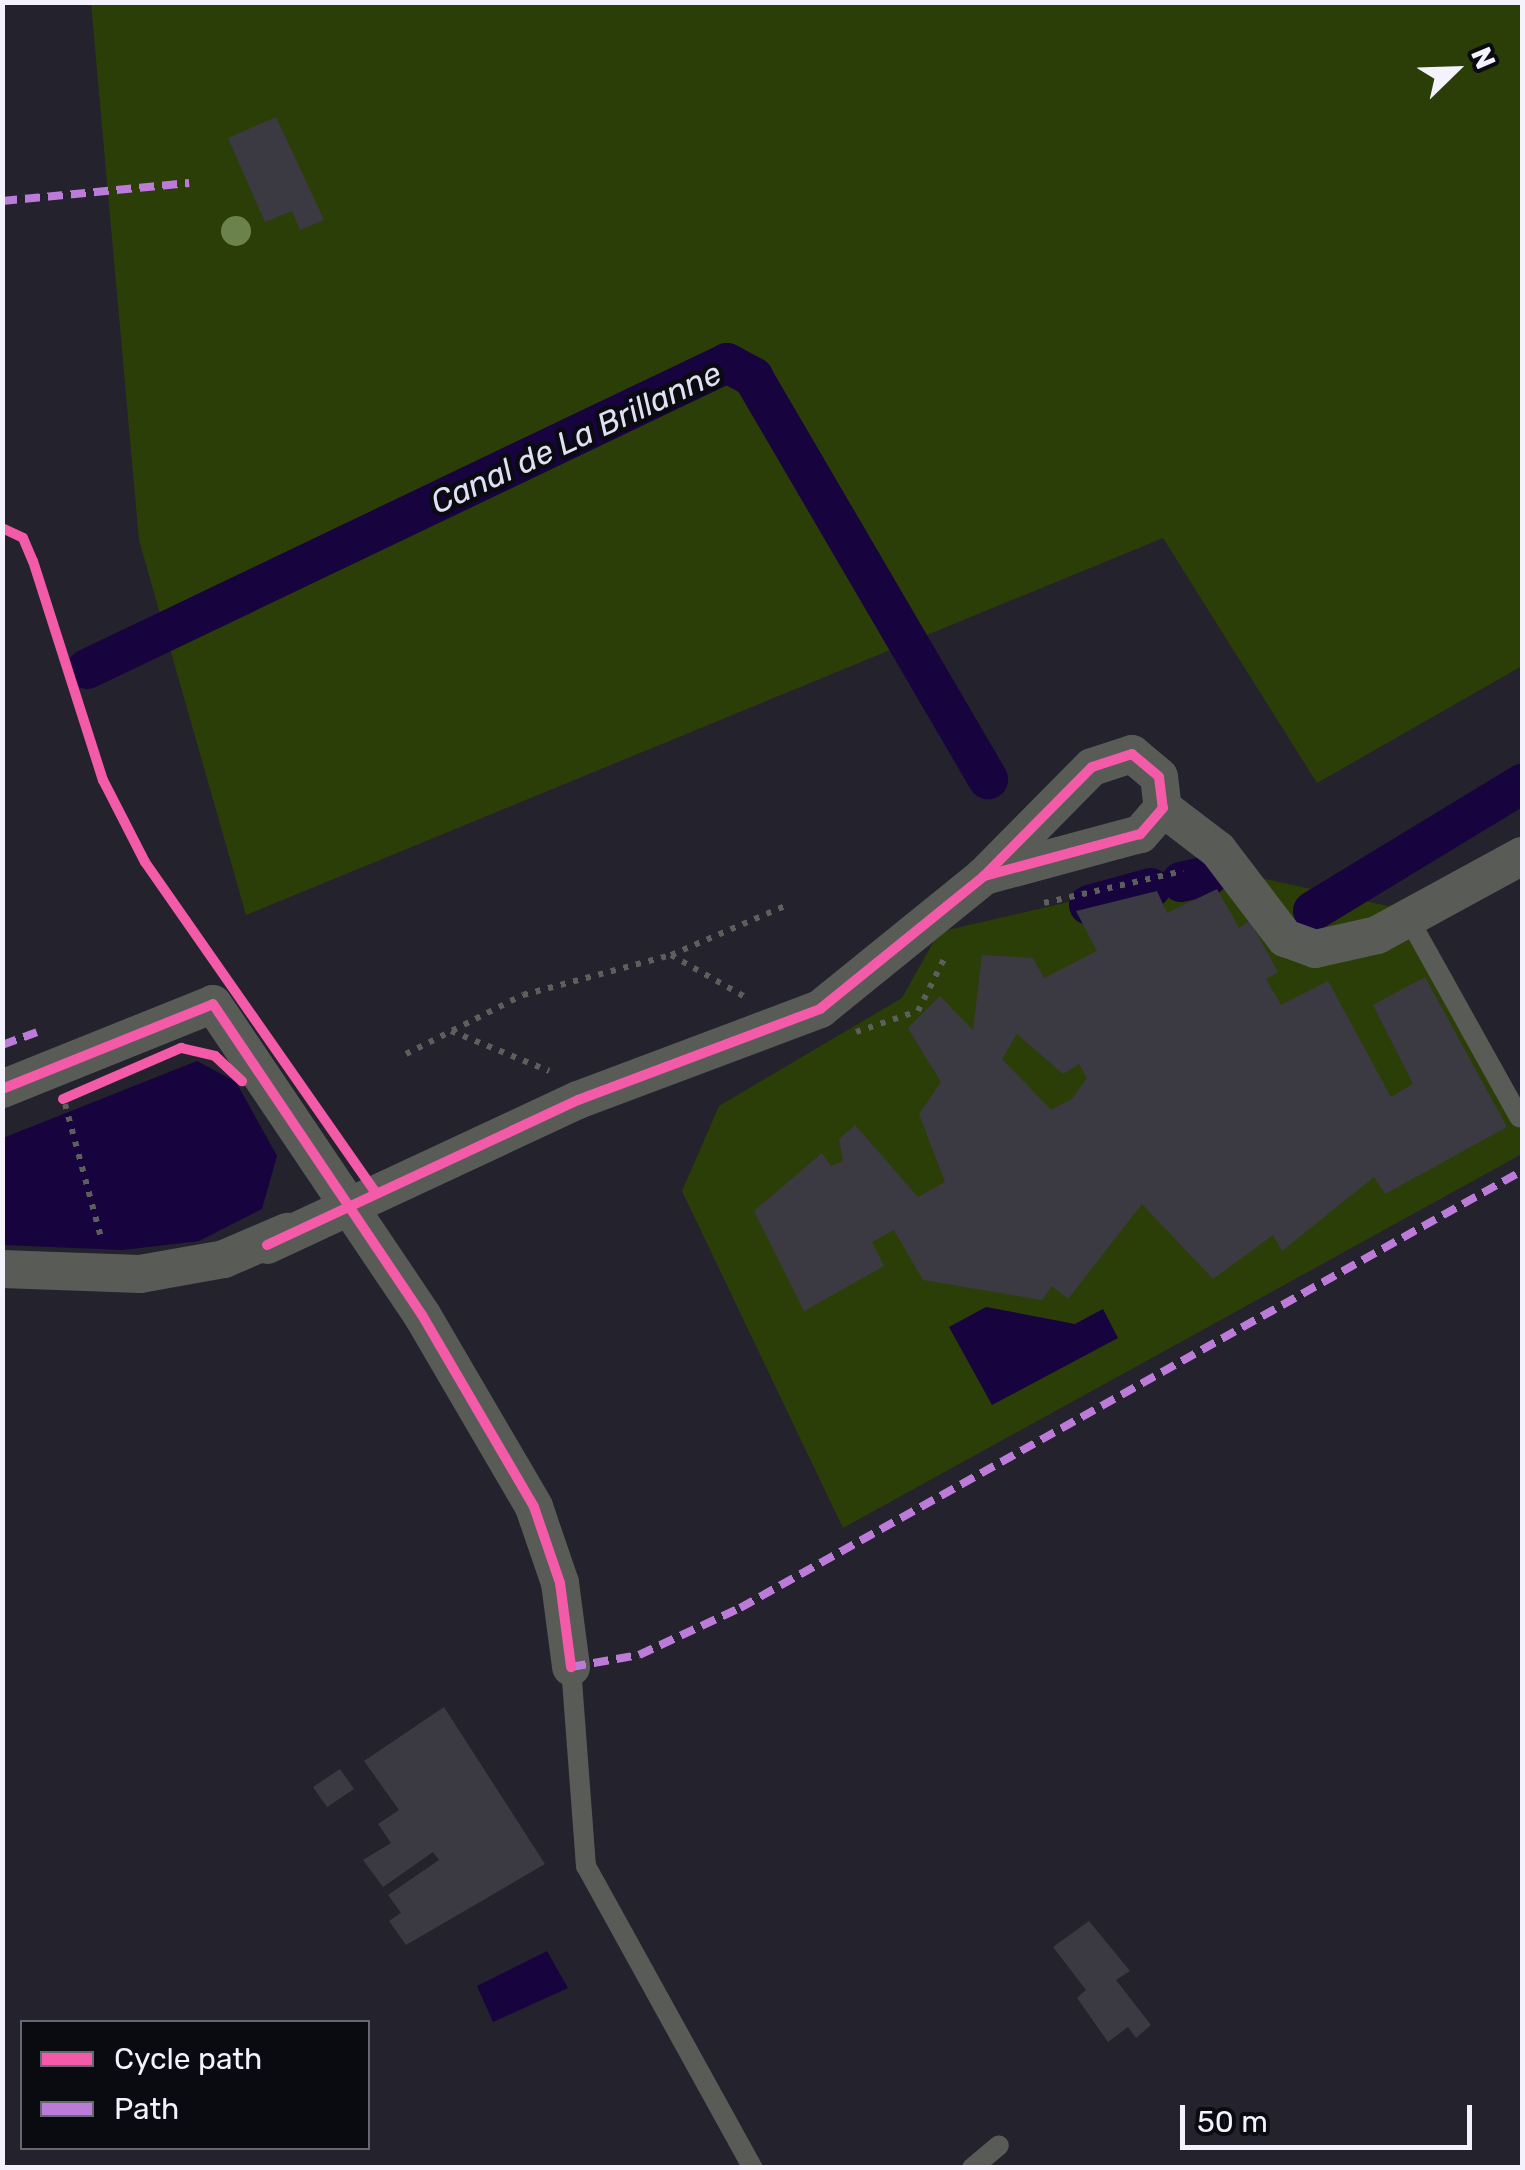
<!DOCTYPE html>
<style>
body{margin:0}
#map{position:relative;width:1525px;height:2170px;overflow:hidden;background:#24222c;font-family:Rubik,sans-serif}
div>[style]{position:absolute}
.green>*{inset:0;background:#2c3e07}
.water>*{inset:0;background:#17033e}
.canal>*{height:40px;margin:-20px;padding:0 20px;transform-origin:20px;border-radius:20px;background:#17033e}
.building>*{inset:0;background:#3b3a42}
.path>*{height:6px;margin-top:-3px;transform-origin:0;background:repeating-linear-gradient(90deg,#5d5f5c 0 5px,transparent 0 13px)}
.service>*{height:20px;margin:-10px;padding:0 10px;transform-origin:10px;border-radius:10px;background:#585b56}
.minor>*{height:38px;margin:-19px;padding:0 19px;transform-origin:19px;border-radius:19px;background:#585b56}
.quiet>*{height:8px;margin-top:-4px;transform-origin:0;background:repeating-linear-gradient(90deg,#bd7bd9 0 15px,transparent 0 23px)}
.cycleway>*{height:10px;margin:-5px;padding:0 5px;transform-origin:5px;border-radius:5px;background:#f35aa7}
.trees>*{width:30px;height:30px;margin:-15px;border-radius:50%;background:#6c824c}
span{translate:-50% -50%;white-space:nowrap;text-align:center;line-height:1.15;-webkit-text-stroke:9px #0a0a11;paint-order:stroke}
.water-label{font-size:32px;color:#e0dff4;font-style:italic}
.frame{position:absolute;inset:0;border:5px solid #f3f2fd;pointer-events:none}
.legend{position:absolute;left:20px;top:2020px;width:350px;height:130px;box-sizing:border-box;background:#0a0a11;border:2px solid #67676f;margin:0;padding:12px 18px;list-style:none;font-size:30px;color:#f3f2fd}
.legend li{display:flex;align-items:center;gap:20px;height:50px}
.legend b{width:50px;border:2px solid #67676f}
.north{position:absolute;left:1405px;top:20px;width:100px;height:100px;-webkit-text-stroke:8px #0a0a11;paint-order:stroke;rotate:67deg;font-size:28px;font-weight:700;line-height:40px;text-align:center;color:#f3f2fd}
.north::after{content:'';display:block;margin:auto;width:35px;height:45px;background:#f3f2fd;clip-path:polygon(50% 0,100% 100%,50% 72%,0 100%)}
.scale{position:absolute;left:1180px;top:2105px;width:292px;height:45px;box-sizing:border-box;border:5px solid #f3f2fd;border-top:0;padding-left:12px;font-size:30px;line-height:35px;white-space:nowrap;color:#f3f2fd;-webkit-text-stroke:8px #0a0a11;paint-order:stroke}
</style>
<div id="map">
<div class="green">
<i style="clip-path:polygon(91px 3px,1522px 3px,1522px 666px,1317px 783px,1163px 538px,246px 915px,139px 540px)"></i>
<i style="clip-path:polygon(1216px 868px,1406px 910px,1522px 1129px,1522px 1154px,843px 1528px,682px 1191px,719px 1106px,902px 998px,939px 932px)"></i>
</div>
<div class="water">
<i style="clip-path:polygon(197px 1061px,236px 1082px,277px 1156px,262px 1209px,199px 1241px,123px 1250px,3px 1245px,3px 1138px)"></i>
<i style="clip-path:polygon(986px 1307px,1075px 1324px,1103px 1309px,1118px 1338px,992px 1405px,949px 1327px)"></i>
<i style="clip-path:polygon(547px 1951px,568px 1988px,493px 2022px,477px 1986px)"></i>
</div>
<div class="canal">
<i style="left:87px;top:669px;width:709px;rotate:-25.55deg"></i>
<i style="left:727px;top:363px;width:30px;rotate:28deg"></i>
<i style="left:753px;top:377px;width:466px;rotate:59.7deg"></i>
<i style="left:1181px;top:882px;width:28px;rotate:-13deg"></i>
<i style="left:1089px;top:905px;width:64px;rotate:-15.3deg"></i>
<i style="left:1313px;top:911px;width:245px;rotate:-31.3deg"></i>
</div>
<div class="building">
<i style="clip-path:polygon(276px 117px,324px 220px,300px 230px,292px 211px,265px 222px,228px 138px)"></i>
<i style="clip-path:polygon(evenodd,1217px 889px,1239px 928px,1250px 921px,1278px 972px,1266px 979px,1281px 1005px,1328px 981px,1391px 1097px,1413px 1084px,1373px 1005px,1425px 977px,1507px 1127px,1385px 1194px,1374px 1177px,1282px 1251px,1273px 1235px,1213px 1279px,1142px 1204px,1068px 1299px,1052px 1286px,1042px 1300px,923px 1280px,894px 1230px,872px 1242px,884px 1266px,804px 1311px,754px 1211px,822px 1153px,831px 1166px,843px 1161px,839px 1139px,855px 1125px,918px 1197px,945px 1182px,919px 1114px,941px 1082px,908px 1028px,940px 996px,973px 1030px,982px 955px,1033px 958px,1044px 978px,1097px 951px,1076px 911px,1157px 891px,1167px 913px,1217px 889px,1017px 1034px,1063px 1074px,1079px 1064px,1087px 1078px,1072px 1099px,1051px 1110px,1002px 1059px,1017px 1034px)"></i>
<i style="clip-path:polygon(444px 1707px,545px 1864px,406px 1945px,389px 1921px,401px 1913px,388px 1895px,439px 1860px,433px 1852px,383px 1887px,363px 1860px,391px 1843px,378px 1824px,399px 1810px,364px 1761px)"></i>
<i style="clip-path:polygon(340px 1769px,354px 1789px,327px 1807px,313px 1787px)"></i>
<i style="clip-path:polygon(1089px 1921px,1130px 1971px,1116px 1980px,1151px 2025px,1136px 2038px,1128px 2027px,1108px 2042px,1077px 1998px,1086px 1990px,1053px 1947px)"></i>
</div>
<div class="path">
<i style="left:1044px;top:903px;width:143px;rotate:-13deg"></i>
<i style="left:671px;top:955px;width:87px;rotate:29.5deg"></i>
<i style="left:451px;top:1031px;width:106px;rotate:22.2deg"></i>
<i style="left:856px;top:1032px;width:65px;rotate:-18.7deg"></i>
<i style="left:918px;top:1011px;width:58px;rotate:-63.4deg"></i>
<i style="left:406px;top:1054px;width:131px;rotate:-26.8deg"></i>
<i style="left:523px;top:995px;width:153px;rotate:-15.1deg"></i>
<i style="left:671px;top:955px;width:126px;rotate:-23.3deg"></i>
<i style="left:65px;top:1104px;width:138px;rotate:74.9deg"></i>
</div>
<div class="service">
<i style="left:1409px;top:919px;width:227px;rotate:60.9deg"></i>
<i style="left:571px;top:1667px;width:200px;rotate:85.7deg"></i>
<i style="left:586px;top:1866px;width:345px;rotate:61.1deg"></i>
<i style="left:972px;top:2168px;width:35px;rotate:-40deg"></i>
</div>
<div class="minor">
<i style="left:1163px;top:808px;width:69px;rotate:37.4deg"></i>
<i style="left:1218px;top:850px;width:111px;rotate:52.7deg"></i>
<i style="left:1285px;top:938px;width:32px;rotate:20deg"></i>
<i style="left:1315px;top:949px;width:64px;rotate:-12.7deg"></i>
<i style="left:1377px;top:935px;width:165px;rotate:-28.6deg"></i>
<i style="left:2px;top:1089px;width:227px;rotate:-21.9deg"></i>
<i style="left:213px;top:1004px;width:375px;rotate:56.1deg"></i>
<i style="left:422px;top:1315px;width:222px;rotate:59.7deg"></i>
<i style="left:534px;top:1507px;width:80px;rotate:71.1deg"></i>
<i style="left:560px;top:1583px;width:85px;rotate:82.5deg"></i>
<i style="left:267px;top:1245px;width:343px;rotate:-25deg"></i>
<i style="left:578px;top:1100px;width:259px;rotate:-20.6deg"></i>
<i style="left:820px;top:1009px;width:211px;rotate:-39deg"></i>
<i style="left:984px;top:876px;width:153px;rotate:-45.3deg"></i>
<i style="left:1092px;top:767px;width:42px;rotate:-18deg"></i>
<i style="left:1132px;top:754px;width:35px;rotate:40deg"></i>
<i style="left:1159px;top:777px;width:31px;rotate:83deg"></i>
<i style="left:1163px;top:808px;width:35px;rotate:131deg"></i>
<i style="left:1140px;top:834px;width:162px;rotate:164.9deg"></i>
<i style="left:2px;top:1269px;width:138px;rotate:2.1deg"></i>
<i style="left:140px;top:1274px;width:85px;rotate:-10.1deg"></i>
<i style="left:224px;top:1259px;width:69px;rotate:-23.2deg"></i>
</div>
<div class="quiet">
<i style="left:2px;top:201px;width:188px;rotate:-5.5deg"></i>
<i style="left:2px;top:1045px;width:37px;rotate:-20deg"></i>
<i style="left:571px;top:1667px;width:69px;rotate:-10deg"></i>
<i style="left:639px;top:1655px;width:111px;rotate:-25deg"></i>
<i style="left:740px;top:1608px;width:896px;rotate:-29.2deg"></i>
</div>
<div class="cycleway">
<i style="left:2px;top:528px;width:23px;rotate:25deg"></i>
<i style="left:23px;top:538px;width:25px;rotate:67deg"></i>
<i style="left:33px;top:561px;width:230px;rotate:72.3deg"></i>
<i style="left:103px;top:780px;width:92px;rotate:62.9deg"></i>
<i style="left:145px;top:862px;width:402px;rotate:55.1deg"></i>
<i style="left:2px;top:1089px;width:227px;rotate:-21.9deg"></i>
<i style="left:213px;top:1004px;width:375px;rotate:56.1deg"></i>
<i style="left:422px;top:1315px;width:222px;rotate:59.7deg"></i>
<i style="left:534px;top:1507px;width:80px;rotate:71.1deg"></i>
<i style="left:560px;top:1583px;width:85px;rotate:82.5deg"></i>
<i style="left:63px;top:1099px;width:129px;rotate:-23.4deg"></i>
<i style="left:181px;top:1048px;width:35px;rotate:13deg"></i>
<i style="left:215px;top:1056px;width:37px;rotate:43deg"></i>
<i style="left:267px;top:1245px;width:343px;rotate:-25deg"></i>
<i style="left:578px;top:1100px;width:259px;rotate:-20.6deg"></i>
<i style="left:820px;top:1009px;width:211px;rotate:-39deg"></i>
<i style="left:984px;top:876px;width:153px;rotate:-45.3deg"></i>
<i style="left:1092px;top:767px;width:42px;rotate:-18deg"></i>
<i style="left:1132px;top:754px;width:35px;rotate:40deg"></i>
<i style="left:1159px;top:777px;width:31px;rotate:83deg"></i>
<i style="left:1163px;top:808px;width:35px;rotate:131deg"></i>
<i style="left:1140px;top:834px;width:162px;rotate:164.9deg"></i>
</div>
<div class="trees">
<i style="left:236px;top:231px"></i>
</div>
<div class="water-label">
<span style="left:576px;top:438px;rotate:-25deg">Canal de La Brillanne</span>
</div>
<div class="frame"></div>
<ul class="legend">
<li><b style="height:12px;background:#f35aa7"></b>Cycle path</li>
<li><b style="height:12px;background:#bd7bd9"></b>Path</li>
</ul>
<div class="north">N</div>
<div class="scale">50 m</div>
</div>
